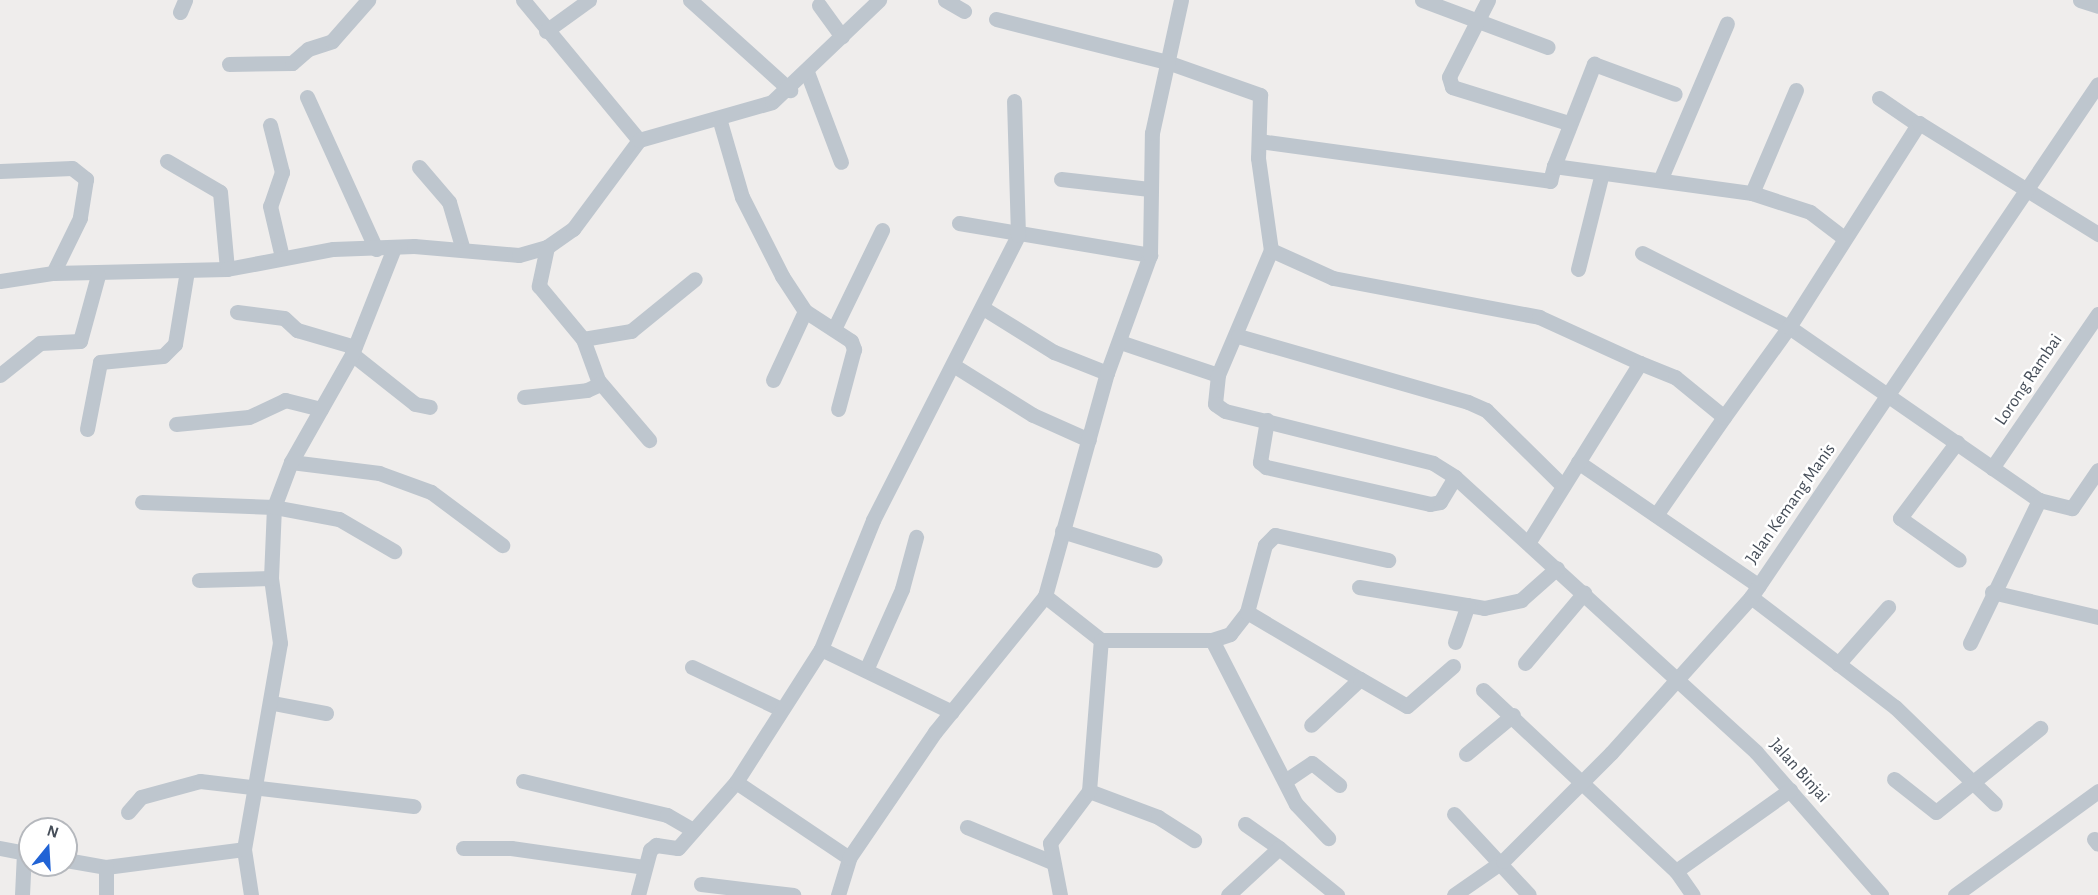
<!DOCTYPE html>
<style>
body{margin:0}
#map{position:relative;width:2098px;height:895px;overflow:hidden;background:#efedec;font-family:"Alegreya Sans",sans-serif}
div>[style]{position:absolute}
.minor>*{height:15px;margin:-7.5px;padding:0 7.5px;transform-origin:7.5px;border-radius:7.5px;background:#bec6ce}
span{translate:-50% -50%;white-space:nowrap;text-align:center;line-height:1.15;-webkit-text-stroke:5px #fff;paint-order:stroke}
.street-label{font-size:18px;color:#464e59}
.north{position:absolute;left:18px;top:817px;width:60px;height:60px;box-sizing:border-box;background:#fff;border:2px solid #b5b8bd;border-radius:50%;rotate:18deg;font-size:16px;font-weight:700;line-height:24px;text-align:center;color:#464e59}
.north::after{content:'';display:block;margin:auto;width:21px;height:27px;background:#2163d5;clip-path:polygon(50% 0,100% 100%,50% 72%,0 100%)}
</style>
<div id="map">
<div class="minor">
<i style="left:523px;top:0;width:182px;rotate:50.4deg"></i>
<i style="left:690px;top:0;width:135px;rotate:42deg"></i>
<i style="left:945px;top:0;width:22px;rotate:30deg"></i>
<i style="left:1422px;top:0;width:134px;rotate:20.5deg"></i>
<i style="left:1488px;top:0;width:86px;rotate:116.9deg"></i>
<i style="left:1449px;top:77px;width:10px;rotate:73deg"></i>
<i style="left:1452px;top:87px;width:121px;rotate:17.2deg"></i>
<i style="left:2080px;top:0;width:19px;rotate:18deg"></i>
<i style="left:819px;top:5px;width:39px;rotate:54deg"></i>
<i style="left:180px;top:12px;width:13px;rotate:-67deg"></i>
<i style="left:996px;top:19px;width:176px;rotate:14.1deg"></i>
<i style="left:1167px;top:62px;width:99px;rotate:19.5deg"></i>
<i style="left:1260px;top:95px;width:63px;rotate:91.8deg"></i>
<i style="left:1258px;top:158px;width:93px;rotate:82deg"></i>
<i style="left:1271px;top:250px;width:136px;rotate:113deg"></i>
<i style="left:546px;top:31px;width:53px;rotate:-35.8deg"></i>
<i style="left:229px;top:64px;width:63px;rotate:-0.9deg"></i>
<i style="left:292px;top:63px;width:21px;rotate:-41deg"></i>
<i style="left:308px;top:49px;width:25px;rotate:-18deg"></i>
<i style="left:332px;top:41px;width:55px;rotate:-48.7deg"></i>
<i style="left:807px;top:72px;width:96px;rotate:69.3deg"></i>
<i style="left:307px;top:97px;width:167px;rotate:65.6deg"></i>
<i style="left:1879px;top:98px;width:46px;rotate:34.4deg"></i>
<i style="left:719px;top:118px;width:82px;rotate:73.8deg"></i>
<i style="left:742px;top:197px;width:89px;rotate:63.1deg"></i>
<i style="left:782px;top:276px;width:42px;rotate:56.7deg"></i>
<i style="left:805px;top:311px;width:55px;rotate:33.1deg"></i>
<i style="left:851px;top:341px;width:9px;rotate:69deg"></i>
<i style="left:854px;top:349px;width:62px;rotate:104.9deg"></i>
<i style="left:270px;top:125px;width:49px;rotate:75.7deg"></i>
<i style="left:282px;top:172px;width:36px;rotate:109deg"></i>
<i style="left:270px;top:206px;width:52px;rotate:76.8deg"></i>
<i style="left:1259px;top:141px;width:294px;rotate:7.8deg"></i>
<i style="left:1550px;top:181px;width:16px;rotate:-75deg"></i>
<i style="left:1554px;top:166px;width:200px;rotate:7.8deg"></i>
<i style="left:1752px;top:193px;width:61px;rotate:18.1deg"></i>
<i style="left:1810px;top:212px;width:43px;rotate:37.4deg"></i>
<i style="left:167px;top:161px;width:61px;rotate:30.3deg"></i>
<i style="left:220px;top:192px;width:77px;rotate:84.8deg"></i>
<i style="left:1554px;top:166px;width:110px;rotate:-68.6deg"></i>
<i style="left:1594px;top:64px;width:86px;rotate:20.3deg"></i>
<i style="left:419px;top:167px;width:46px;rotate:49.4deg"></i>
<i style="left:449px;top:202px;width:50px;rotate:73.7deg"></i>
<i style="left:0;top:171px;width:72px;rotate:-2.4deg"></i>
<i style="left:72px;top:168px;width:18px;rotate:38deg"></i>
<i style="left:86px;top:179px;width:39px;rotate:99deg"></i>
<i style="left:80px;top:218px;width:61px;rotate:116.1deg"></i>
<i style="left:53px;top:273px;width:174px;rotate:-1.3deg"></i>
<i style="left:227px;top:269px;width:108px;rotate:-10.7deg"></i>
<i style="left:333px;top:249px;width:81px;rotate:-2.1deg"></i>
<i style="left:414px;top:246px;width:105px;rotate:4.9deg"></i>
<i style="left:519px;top:255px;width:29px;rotate:-16deg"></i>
<i style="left:547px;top:247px;width:32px;rotate:-35deg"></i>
<i style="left:573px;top:229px;width:111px;rotate:-53.4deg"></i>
<i style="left:639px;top:140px;width:138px;rotate:-15.9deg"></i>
<i style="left:772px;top:102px;width:148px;rotate:-43.6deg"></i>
<i style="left:1661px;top:178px;width:168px;rotate:-66.9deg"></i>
<i style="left:1061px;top:179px;width:89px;rotate:6.5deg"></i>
<i style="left:1752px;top:193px;width:112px;rotate:-66.9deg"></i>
<i style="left:959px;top:223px;width:194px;rotate:9.5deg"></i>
<i style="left:547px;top:247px;width:40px;rotate:102deg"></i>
<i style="left:539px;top:286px;width:69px;rotate:50.3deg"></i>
<i style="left:583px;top:339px;width:49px;rotate:-9.5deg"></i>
<i style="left:631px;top:331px;width:82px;rotate:-39.1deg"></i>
<i style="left:1271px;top:250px;width:68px;rotate:24.3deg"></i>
<i style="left:1333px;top:278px;width:210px;rotate:10.7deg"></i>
<i style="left:1539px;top:317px;width:111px;rotate:24.5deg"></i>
<i style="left:1642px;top:253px;width:165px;rotate:26.7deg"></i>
<i style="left:1789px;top:327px;width:304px;rotate:34.7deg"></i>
<i style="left:2039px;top:500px;width:34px;rotate:14deg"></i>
<i style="left:2072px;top:508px;width:46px;rotate:-55.6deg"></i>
<i style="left:1578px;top:269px;width:99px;rotate:-76deg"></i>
<i style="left:0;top:281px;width:54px;rotate:-8.6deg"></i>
<i style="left:983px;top:308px;width:84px;rotate:31.8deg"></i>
<i style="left:1054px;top:352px;width:57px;rotate:21.6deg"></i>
<i style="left:237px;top:312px;width:47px;rotate:7.3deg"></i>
<i style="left:284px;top:318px;width:18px;rotate:43deg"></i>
<i style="left:297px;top:330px;width:60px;rotate:16.3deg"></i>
<i style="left:834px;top:329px;width:110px;rotate:-64.1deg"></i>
<i style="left:1238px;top:336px;width:239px;rotate:16deg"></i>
<i style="left:1468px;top:402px;width:20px;rotate:24deg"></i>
<i style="left:1486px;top:410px;width:108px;rotate:44.6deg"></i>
<i style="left:583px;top:339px;width:44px;rotate:69.9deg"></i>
<i style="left:598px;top:380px;width:79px;rotate:49.6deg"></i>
<i style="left:1120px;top:342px;width:103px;rotate:18.6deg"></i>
<i style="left:1218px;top:375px;width:29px;rotate:96deg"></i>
<i style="left:1215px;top:404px;width:12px;rotate:35deg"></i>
<i style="left:1225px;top:411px;width:214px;rotate:14deg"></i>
<i style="left:1433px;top:463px;width:26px;rotate:32deg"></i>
<i style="left:1455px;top:477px;width:408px;rotate:42.4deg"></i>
<i style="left:1756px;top:752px;width:190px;rotate:48.8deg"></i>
<i style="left:352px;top:354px;width:80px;rotate:38.4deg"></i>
<i style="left:415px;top:404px;width:15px;rotate:11deg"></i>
<i style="left:953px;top:365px;width:94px;rotate:32deg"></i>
<i style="left:1033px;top:415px;width:61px;rotate:24.1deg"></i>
<i style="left:0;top:375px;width:51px;rotate:-38.7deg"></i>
<i style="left:40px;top:343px;width:40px;rotate:-2.9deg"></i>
<i style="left:80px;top:341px;width:68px;rotate:-74.7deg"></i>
<i style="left:773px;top:380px;width:76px;rotate:-65.1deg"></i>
<i style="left:524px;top:397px;width:63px;rotate:-6.3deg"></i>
<i style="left:587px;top:390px;width:14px;rotate:-25deg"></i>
<i style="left:1267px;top:420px;width:43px;rotate:99.5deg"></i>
<i style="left:1260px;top:462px;width:8px;rotate:40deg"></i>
<i style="left:1266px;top:467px;width:168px;rotate:12.7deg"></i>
<i style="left:1430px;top:504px;width:10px;rotate:-11deg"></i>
<i style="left:1440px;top:502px;width:29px;rotate:-59deg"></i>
<i style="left:176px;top:424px;width:73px;rotate:-5.5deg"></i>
<i style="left:249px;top:417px;width:40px;rotate:-25deg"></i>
<i style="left:285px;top:400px;width:37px;rotate:14deg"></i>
<i style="left:87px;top:429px;width:68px;rotate:-79deg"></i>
<i style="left:100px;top:362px;width:63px;rotate:-5.4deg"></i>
<i style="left:163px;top:356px;width:17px;rotate:-45deg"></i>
<i style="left:175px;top:344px;width:74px;rotate:-80.7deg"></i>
<i style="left:1957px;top:442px;width:95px;rotate:126.9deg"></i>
<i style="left:1900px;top:518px;width:72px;rotate:35.4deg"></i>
<i style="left:291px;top:462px;width:89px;rotate:7.1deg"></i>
<i style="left:379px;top:473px;width:55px;rotate:20.1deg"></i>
<i style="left:431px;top:492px;width:89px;rotate:36.7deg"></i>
<i style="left:1578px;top:462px;width:219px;rotate:34.4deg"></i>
<i style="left:1992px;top:468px;width:187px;rotate:-55.5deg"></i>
<i style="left:142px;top:502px;width:132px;rotate:2.2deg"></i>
<i style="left:274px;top:507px;width:66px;rotate:10.5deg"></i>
<i style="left:339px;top:519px;width:64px;rotate:30.2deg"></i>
<i style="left:1656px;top:515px;width:119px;rotate:-55.2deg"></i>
<i style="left:1062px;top:531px;width:97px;rotate:17.3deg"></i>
<i style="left:1528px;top:543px;width:212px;rotate:-58.1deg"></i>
<i style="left:1640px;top:363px;width:38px;rotate:22deg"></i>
<i style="left:1675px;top:377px;width:63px;rotate:39.2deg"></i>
<i style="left:1724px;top:417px;width:111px;rotate:-54.2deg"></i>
<i style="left:1789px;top:327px;width:242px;rotate:-57.5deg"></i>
<i style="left:1919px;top:123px;width:211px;rotate:31.8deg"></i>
<i style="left:199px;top:580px;width:72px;rotate:-1.6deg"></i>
<i style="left:1359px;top:587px;width:127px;rotate:9.5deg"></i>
<i style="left:1484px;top:608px;width:38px;rotate:-12deg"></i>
<i style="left:1521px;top:600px;width:48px;rotate:-41.6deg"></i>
<i style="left:1992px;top:592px;width:109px;rotate:13.3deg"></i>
<i style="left:1045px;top:596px;width:71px;rotate:38.2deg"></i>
<i style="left:1101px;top:640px;width:111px"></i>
<i style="left:1212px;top:640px;width:19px;rotate:-18deg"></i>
<i style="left:1230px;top:634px;width:28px;rotate:-52deg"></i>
<i style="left:1247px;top:612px;width:69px;rotate:-75deg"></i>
<i style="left:1265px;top:545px;width:14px;rotate:-45deg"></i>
<i style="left:1275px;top:535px;width:116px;rotate:12.5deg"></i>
<i style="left:1751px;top:597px;width:181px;rotate:37.4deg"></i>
<i style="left:1895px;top:707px;width:139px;rotate:44.1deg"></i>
<i style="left:1247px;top:612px;width:131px;rotate:30.7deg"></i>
<i style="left:1360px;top:679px;width:67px;rotate:136.8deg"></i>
<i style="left:1212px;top:640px;width:184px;rotate:62.9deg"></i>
<i style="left:1296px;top:804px;width:47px;rotate:46.7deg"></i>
<i style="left:1455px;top:642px;width:39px;rotate:-71deg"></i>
<i style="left:1970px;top:643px;width:159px;rotate:-64.2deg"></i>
<i style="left:821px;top:649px;width:145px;rotate:25.7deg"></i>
<i style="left:1525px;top:663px;width:92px;rotate:-49.9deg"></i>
<i style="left:1838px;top:664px;width:76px;rotate:-48.7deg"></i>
<i style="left:692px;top:667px;width:98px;rotate:25.3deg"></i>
<i style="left:866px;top:670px;width:89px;rotate:-66deg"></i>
<i style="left:902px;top:589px;width:54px;rotate:-74.9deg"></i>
<i style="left:1360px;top:679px;width:54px;rotate:29.9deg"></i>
<i style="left:1407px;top:706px;width:61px;rotate:-41deg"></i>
<i style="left:1483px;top:690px;width:265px;rotate:43.2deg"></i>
<i style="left:1676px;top:871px;width:29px;rotate:55deg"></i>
<i style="left:273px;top:703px;width:54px;rotate:10.7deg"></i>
<i style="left:1466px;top:754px;width:61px;rotate:-39.7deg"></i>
<i style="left:1894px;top:779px;width:53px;rotate:38.2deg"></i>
<i style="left:1936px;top:812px;width:134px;rotate:-38.9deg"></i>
<i style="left:523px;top:781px;width:148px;rotate:13.3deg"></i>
<i style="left:667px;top:815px;width:30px;rotate:30deg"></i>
<i style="left:1285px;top:781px;width:32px;rotate:-34deg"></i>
<i style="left:1312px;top:763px;width:35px;rotate:39deg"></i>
<i style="left:736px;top:782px;width:136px;rotate:33.9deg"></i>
<i style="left:1089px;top:791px;width:74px;rotate:20.6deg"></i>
<i style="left:1158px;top:817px;width:43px;rotate:32.6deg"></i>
<i style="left:128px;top:812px;width:20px;rotate:-49deg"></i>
<i style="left:141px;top:797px;width:61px;rotate:-15.2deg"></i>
<i style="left:200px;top:781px;width:215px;rotate:6.7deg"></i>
<i style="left:1454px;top:814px;width:110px;rotate:47.2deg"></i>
<i style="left:1245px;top:824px;width:42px;rotate:35.2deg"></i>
<i style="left:967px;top:827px;width:92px;rotate:22.4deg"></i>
<i style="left:2094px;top:839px;width:6px;rotate:51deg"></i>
<i style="left:0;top:848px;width:31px;rotate:11deg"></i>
<i style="left:463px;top:848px;width:48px"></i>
<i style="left:511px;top:848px;width:134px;rotate:8.1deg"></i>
<i style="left:66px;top:860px;width:41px;rotate:9.9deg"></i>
<i style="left:106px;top:867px;width:139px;rotate:-7.4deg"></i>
<i style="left:106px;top:867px;width:28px;rotate:90deg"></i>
<i style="left:1676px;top:871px;width:140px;rotate:-35.4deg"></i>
<i style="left:701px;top:884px;width:93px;rotate:6.8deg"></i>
<i style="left:22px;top:895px;width:42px;rotate:-87.3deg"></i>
<i style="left:251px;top:895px;width:47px;rotate:-98.7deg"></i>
<i style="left:244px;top:849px;width:209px;rotate:-80.1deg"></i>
<i style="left:280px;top:643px;width:66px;rotate:-97.9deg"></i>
<i style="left:271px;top:578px;width:71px;rotate:-87.6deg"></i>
<i style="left:274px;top:507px;width:48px;rotate:-69.3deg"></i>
<i style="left:291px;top:462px;width:124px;rotate:-60.5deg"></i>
<i style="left:352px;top:354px;width:114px;rotate:-68.4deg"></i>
<i style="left:638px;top:895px;width:47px;rotate:-75.1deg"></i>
<i style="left:650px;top:850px;width:8px;rotate:-40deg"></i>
<i style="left:656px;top:845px;width:22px;rotate:8deg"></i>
<i style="left:678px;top:848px;width:88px;rotate:-48.7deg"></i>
<i style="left:736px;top:782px;width:158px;rotate:-57.4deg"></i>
<i style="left:821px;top:649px;width:139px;rotate:-68deg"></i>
<i style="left:873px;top:520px;width:320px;rotate:-63deg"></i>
<i style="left:1018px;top:235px;width:134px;rotate:-91.7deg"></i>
<i style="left:838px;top:895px;width:39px;rotate:-73deg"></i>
<i style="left:849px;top:858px;width:153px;rotate:-55.7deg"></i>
<i style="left:935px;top:732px;width:175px;rotate:-51deg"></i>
<i style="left:1045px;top:596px;width:231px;rotate:-74.5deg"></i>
<i style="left:1107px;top:373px;width:126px;rotate:-70deg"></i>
<i style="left:1150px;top:255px;width:122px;rotate:-89.1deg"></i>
<i style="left:1152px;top:133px;width:136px;rotate:-77.7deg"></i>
<i style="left:1060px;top:895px;width:53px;rotate:-100.9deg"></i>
<i style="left:1050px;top:843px;width:65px;rotate:-53.1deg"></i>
<i style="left:1089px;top:791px;width:151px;rotate:-85.5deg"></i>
<i style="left:1228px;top:895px;width:69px;rotate:-42.7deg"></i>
<i style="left:1279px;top:848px;width:75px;rotate:39deg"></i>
<i style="left:1454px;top:895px;width:60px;rotate:-34.8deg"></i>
<i style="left:1503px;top:861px;width:153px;rotate:-45deg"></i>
<i style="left:1611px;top:753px;width:210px;rotate:-48.1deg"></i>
<i style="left:1751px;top:597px;width:619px;rotate:-55.93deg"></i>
<i style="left:1955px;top:895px;width:177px;rotate:-36deg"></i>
</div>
<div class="street-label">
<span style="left:2029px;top:380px;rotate:-56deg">Lorong Rambai</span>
<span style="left:1791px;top:504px;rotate:-55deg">Jalan Kemang Manis</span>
<span style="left:1799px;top:771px;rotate:48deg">Jalan Binjai</span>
</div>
<div class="north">N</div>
</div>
